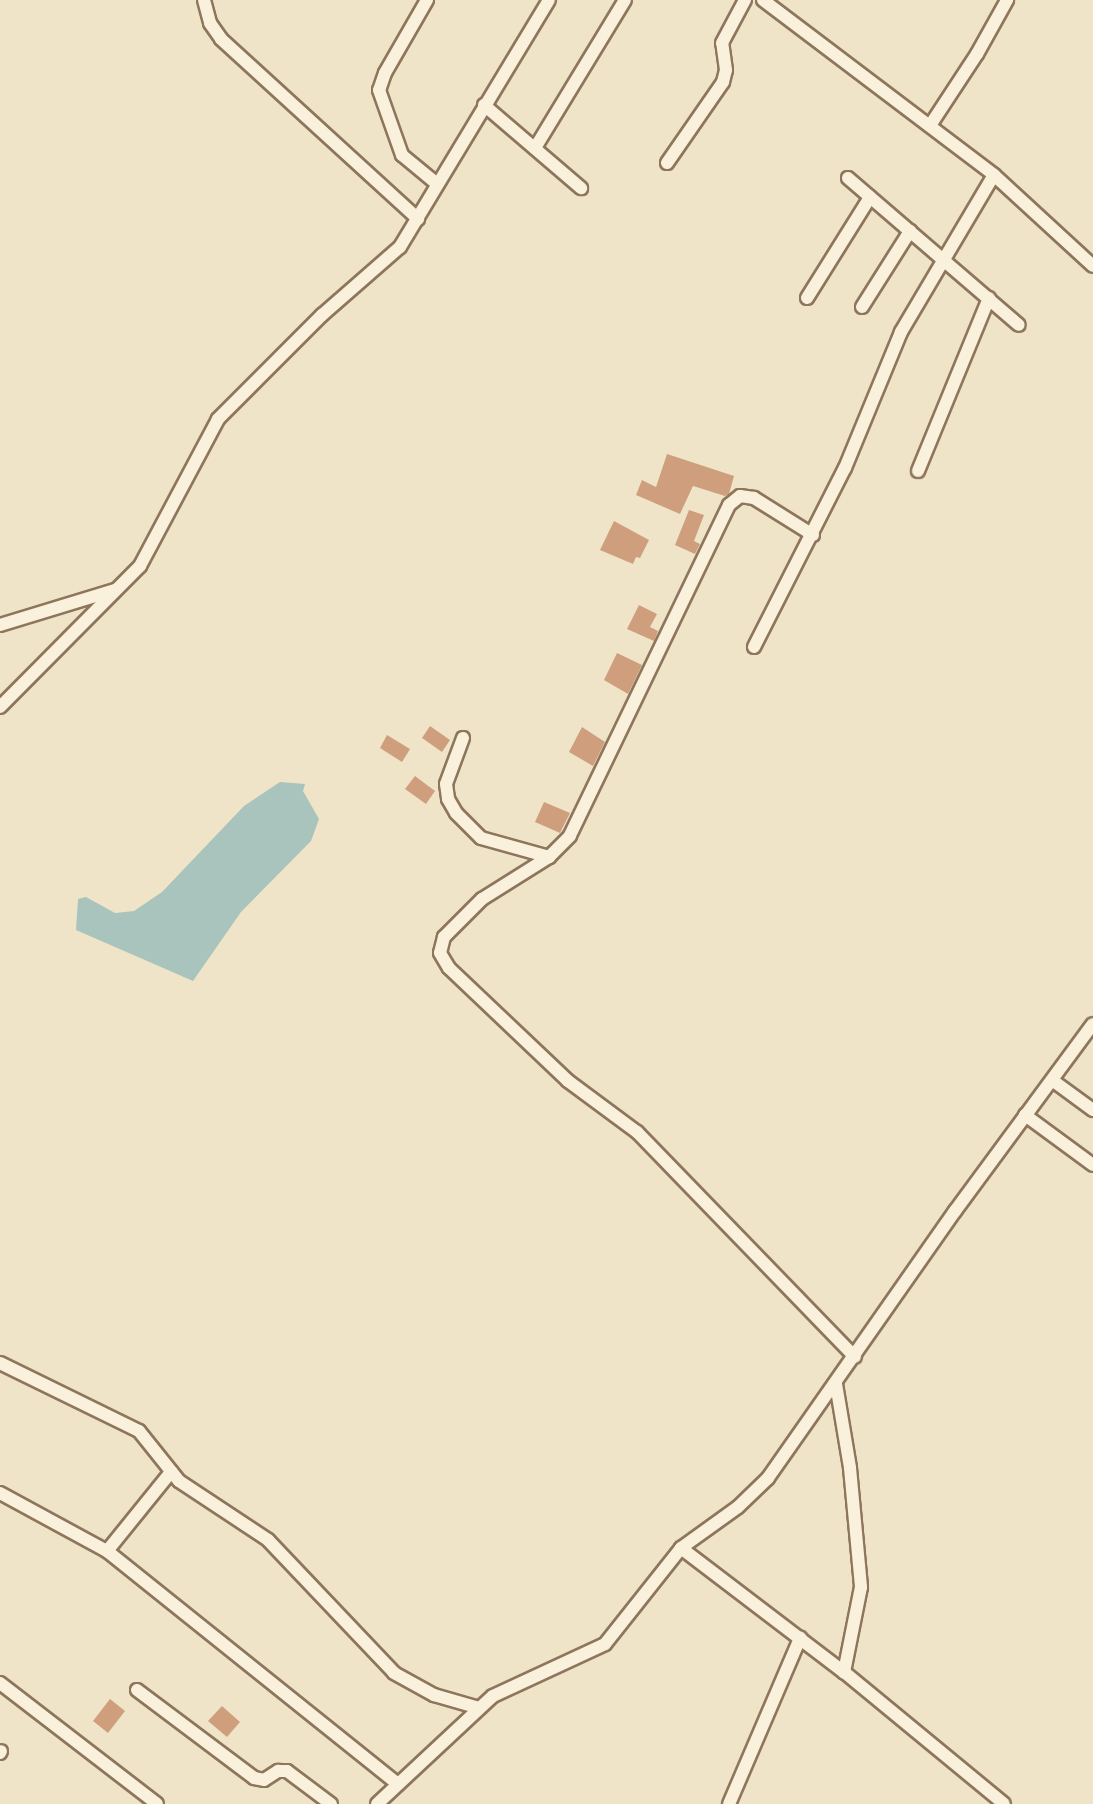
<!DOCTYPE html>
<style>
body{margin:0}
#map{position:relative;width:1093px;height:1804px;overflow:hidden;background:#f0e4c8;font-family:Georgia,serif}
div>[style]{position:absolute}
.water>*{inset:0;background:#a9c4bc}
.building>*{inset:0;background:#cf9f7d}
.roads{filter:drop-shadow(2px 0 #8d765c) drop-shadow(-2px 0 #8d765c) drop-shadow(0 2px #8d765c) drop-shadow(0 -2px #8d765c)}
.minor>*{height:12px;margin:-6px;padding:0 6px;transform-origin:6px;border-radius:6px;background:#faf1dc}
span{translate:-50% -50%;white-space:nowrap;text-align:center;line-height:1.15;-webkit-text-stroke:7px #f7eed8;paint-order:stroke}
</style>
<div id="map">
<div class="water">
<i style="clip-path:polygon(280px 782px,305px 784px,303px 791px,319px 819px,311px 841px,241px 912px,193px 981px,76px 930px,78px 899px,86px 897px,115px 913px,134px 911px,162px 892px,244px 806px)"></i>
</div>
<div class="building">
<i style="clip-path:polygon(667px 454px,734px 476px,729px 494px,725px 496px,693px 486px,680px 514px,636px 495px,642px 480px,656px 487px)"></i>
<i style="clip-path:polygon(689px 510px,704px 515px,694px 541px,700px 544px,695px 554px,675px 545px)"></i>
<i style="clip-path:polygon(614px 521px,649px 540px,640px 558px,636px 557px,633px 564px,600px 550px)"></i>
<i style="clip-path:polygon(639px 605px,657px 614px,650px 627px,658px 631px,654px 641px,627px 629px)"></i>
<i style="clip-path:polygon(617px 653px,642px 665px,628px 694px,604px 680px)"></i>
<i style="clip-path:polygon(430px 726px,450px 740px,442px 752px,422px 738px)"></i>
<i style="clip-path:polygon(582px 727px,605px 742px,593px 766px,569px 752px)"></i>
<i style="clip-path:polygon(387px 735px,410px 749px,402px 762px,380px 748px)"></i>
<i style="clip-path:polygon(415px 776px,435px 791px,426px 804px,405px 789px)"></i>
<i style="clip-path:polygon(544px 802px,570px 813px,560px 833px,535px 822px)"></i>
<i style="clip-path:polygon(110px 1699px,125px 1711px,108px 1733px,93px 1721px)"></i>
<i style="clip-path:polygon(222px 1706px,240px 1722px,227px 1737px,208px 1721px)"></i>
</div>
<div class="roads">
<div class="minor">
<i style="left:204px;top:0;width:24px;rotate:75deg"></i>
<i style="left:210px;top:23px;width:19px;rotate:55deg"></i>
<i style="left:221px;top:39px;width:267px;rotate:42.4deg"></i>
<i style="left:427px;top:0;width:84px;rotate:119.9deg"></i>
<i style="left:385px;top:73px;width:18px;rotate:109deg"></i>
<i style="left:379px;top:90px;width:69px;rotate:70.5deg"></i>
<i style="left:402px;top:155px;width:45px;rotate:39.6deg"></i>
<i style="left:763px;top:0;width:290px;rotate:37.1deg"></i>
<i style="left:994px;top:175px;width:134px;rotate:42.6deg"></i>
<i style="left:484px;top:105px;width:128px;rotate:40.6deg"></i>
<i style="left:931px;top:124px;width:84px;rotate:-56.7deg"></i>
<i style="left:977px;top:54px;width:62px;rotate:-60.9deg"></i>
<i style="left:535px;top:148px;width:173px;rotate:-58.7deg"></i>
<i style="left:667px;top:163px;width:98px;rotate:-55.3deg"></i>
<i style="left:723px;top:82px;width:12px;rotate:-76deg"></i>
<i style="left:726px;top:70px;width:27px;rotate:-98deg"></i>
<i style="left:722px;top:43px;width:49px;rotate:-61.9deg"></i>
<i style="left:848px;top:178px;width:225px;rotate:40.7deg"></i>
<i style="left:807px;top:298px;width:119px;rotate:-58deg"></i>
<i style="left:862px;top:307px;width:90px;rotate:-57.7deg"></i>
<i style="left:918px;top:471px;width:187px;rotate:-67.7deg"></i>
<i style="left:813px;top:535px;width:70px;rotate:-147.9deg"></i>
<i style="left:754px;top:498px;width:14px;rotate:-172deg"></i>
<i style="left:740px;top:496px;width:14px;rotate:141deg"></i>
<i style="left:729px;top:505px;width:367px;rotate:115.7deg"></i>
<i style="left:570px;top:836px;width:30px;rotate:135deg"></i>
<i style="left:549px;top:857px;width:79px;rotate:147.9deg"></i>
<i style="left:482px;top:899px;width:54px;rotate:135deg"></i>
<i style="left:444px;top:937px;width:16px;rotate:104deg"></i>
<i style="left:440px;top:953px;width:17px;rotate:59deg"></i>
<i style="left:449px;top:968px;width:164px;rotate:43.5deg"></i>
<i style="left:568px;top:1081px;width:86px;rotate:36.5deg"></i>
<i style="left:637px;top:1132px;width:313px;rotate:45.9deg"></i>
<i style="left:0;top:625px;width:120px;rotate:-16.9deg"></i>
<i style="left:754px;top:647px;width:201px;rotate:-63.1deg"></i>
<i style="left:845px;top:468px;width:147px;rotate:-67.6deg"></i>
<i style="left:901px;top:332px;width:182px;rotate:-59.4deg"></i>
<i style="left:0;top:707px;width:199px;rotate:-45.2deg"></i>
<i style="left:140px;top:566px;width:166px;rotate:-62deg"></i>
<i style="left:218px;top:419px;width:147px;rotate:-45deg"></i>
<i style="left:322px;top:315px;width:103px;rotate:-41.1deg"></i>
<i style="left:400px;top:247px;width:288px;rotate:-58.9deg"></i>
<i style="left:463px;top:738px;width:49px;rotate:110.3deg"></i>
<i style="left:446px;top:784px;width:15px;rotate:82deg"></i>
<i style="left:448px;top:799px;width:16px;rotate:60deg"></i>
<i style="left:456px;top:813px;width:35px;rotate:45deg"></i>
<i style="left:481px;top:838px;width:71px;rotate:15.6deg"></i>
<i style="left:1052px;top:1080px;width:51px;rotate:36.2deg"></i>
<i style="left:1025px;top:1115px;width:84px;rotate:36.3deg"></i>
<i style="left:0;top:1363px;width:155px;rotate:26.1deg"></i>
<i style="left:139px;top:1431px;width:64px;rotate:51.3deg"></i>
<i style="left:179px;top:1481px;width:107px;rotate:33.5deg"></i>
<i style="left:268px;top:1540px;width:183px;rotate:46.5deg"></i>
<i style="left:394px;top:1673px;width:46px;rotate:28.8deg"></i>
<i style="left:434px;top:1695px;width:47px;rotate:16.1deg"></i>
<i style="left:836px;top:1384px;width:85px;rotate:80.5deg"></i>
<i style="left:850px;top:1468px;width:120px;rotate:84.7deg"></i>
<i style="left:861px;top:1587px;width:87px;rotate:101.3deg"></i>
<i style="left:0;top:1493px;width:122px;rotate:28.5deg"></i>
<i style="left:107px;top:1551px;width:373px;rotate:38.7deg"></i>
<i style="left:681px;top:1548px;width:205px;rotate:37.3deg"></i>
<i style="left:844px;top:1672px;width:207px;rotate:39.5deg"></i>
<i style="left:107px;top:1551px;width:102px;rotate:-51deg"></i>
<i style="left:0;top:1683px;width:198px;rotate:37.6deg"></i>
<i style="left:137px;top:1690px;width:146px;rotate:36.9deg"></i>
<i style="left:254px;top:1778px;width:10px;rotate:11deg"></i>
<i style="left:264px;top:1780px;width:17px;rotate:-33deg"></i>
<i style="left:278px;top:1771px;width:9px"></i>
<i style="left:287px;top:1771px;width:55px;rotate:36.9deg"></i>
<i style="left:0;top:1753px;width:2px;rotate:-63deg"></i>
<i style="left:377px;top:1804px;width:158px;rotate:-43deg"></i>
<i style="left:493px;top:1696px;width:123px;rotate:-24.9deg"></i>
<i style="left:605px;top:1644px;width:122px;rotate:-51.6deg"></i>
<i style="left:681px;top:1548px;width:70px;rotate:-35.7deg"></i>
<i style="left:738px;top:1507px;width:42px;rotate:-44deg"></i>
<i style="left:768px;top:1478px;width:326px;rotate:-55deg"></i>
<i style="left:955px;top:1211px;width:232px;rotate:-53.6deg"></i>
<i style="left:729px;top:1804px;width:181px;rotate:-66.8deg"></i>
</div>
</div>
</div>
